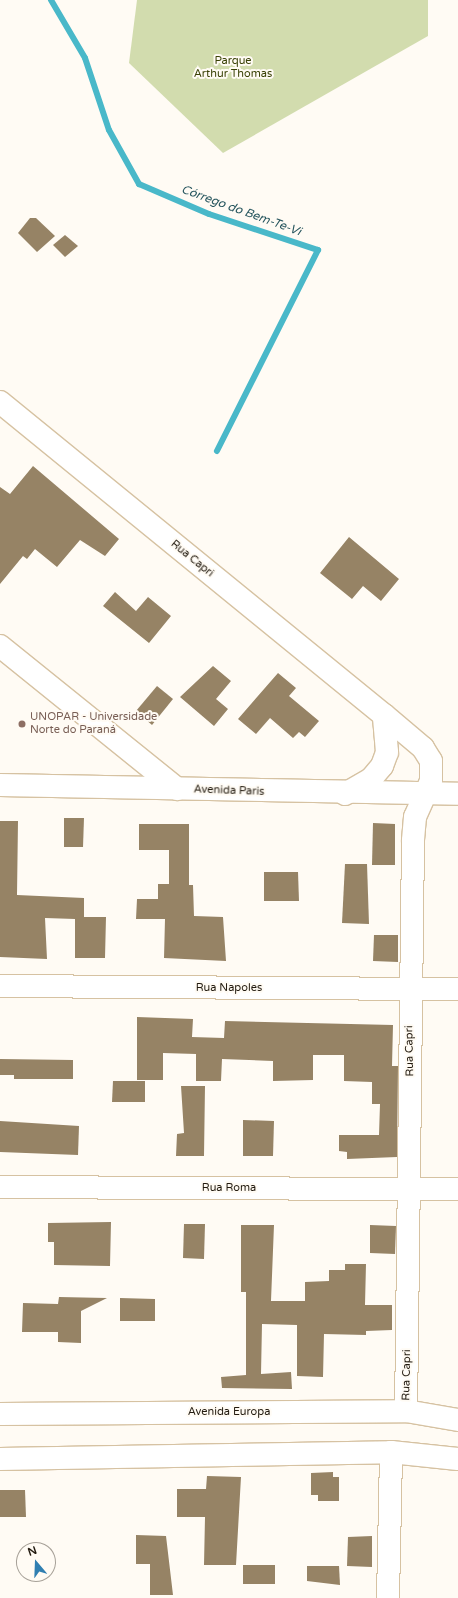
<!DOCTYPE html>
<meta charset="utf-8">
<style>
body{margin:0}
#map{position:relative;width:458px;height:1598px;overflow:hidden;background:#fffbf4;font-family:"Varela Round",sans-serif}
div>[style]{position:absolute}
.green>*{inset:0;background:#d2dcae}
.stream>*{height:6px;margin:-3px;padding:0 3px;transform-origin:3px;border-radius:3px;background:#49b8c9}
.building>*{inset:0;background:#968365}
.roads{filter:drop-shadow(1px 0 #d6c2a2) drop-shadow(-1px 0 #d6c2a2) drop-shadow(0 1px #d6c2a2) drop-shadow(0 -1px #d6c2a2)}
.minor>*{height:22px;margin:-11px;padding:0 11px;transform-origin:11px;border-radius:11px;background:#fff}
.secondary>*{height:22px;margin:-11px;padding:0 11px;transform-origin:11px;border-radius:11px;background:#fff}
.dots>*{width:11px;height:11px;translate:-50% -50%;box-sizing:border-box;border:2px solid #fffbf4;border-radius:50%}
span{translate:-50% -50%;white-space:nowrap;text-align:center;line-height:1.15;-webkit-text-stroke:4px #fffbf4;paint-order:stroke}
.park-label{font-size:11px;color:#394105}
.street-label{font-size:11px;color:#221a0f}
.education-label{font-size:11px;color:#785e54}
.left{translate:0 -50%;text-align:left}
.water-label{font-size:12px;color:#27565e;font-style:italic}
.north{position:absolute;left:16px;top:1542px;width:40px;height:40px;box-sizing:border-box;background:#fffbf4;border:1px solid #a7a198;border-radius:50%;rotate:341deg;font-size:11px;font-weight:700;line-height:16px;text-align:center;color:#221a0f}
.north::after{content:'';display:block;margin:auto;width:14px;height:18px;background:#307fb1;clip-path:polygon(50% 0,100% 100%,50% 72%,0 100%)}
</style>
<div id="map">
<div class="green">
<i style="clip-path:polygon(137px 0,428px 0,428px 36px,223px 153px,129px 63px)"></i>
</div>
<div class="stream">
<i style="left:51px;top:0;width:67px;rotate:59.6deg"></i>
<i style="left:85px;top:58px;width:76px;rotate:71.6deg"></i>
<i style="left:109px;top:130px;width:62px;rotate:60.9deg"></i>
<i style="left:139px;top:184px;width:76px;rotate:23.2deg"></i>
<i style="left:209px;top:214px;width:115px;rotate:18.3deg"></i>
<i style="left:318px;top:250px;width:225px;rotate:116.7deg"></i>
</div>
<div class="building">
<i style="clip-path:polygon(30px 218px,36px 218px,55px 236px,37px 252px,18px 233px)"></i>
<i style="clip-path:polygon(65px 235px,78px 246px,65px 257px,53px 245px)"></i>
<i style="clip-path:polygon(33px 466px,119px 539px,105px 556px,80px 540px,57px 567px,35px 549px,27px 559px,23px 556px,0 584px,0 487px,10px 494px)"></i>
<i style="clip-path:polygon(349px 537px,399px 579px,381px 601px,363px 586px,352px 599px,320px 573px)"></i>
<i style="clip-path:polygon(115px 592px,136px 611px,148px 597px,171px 616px,149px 643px,103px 606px)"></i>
<i style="clip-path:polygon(213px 666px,231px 681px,216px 699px,228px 709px,214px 726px,180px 697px)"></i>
<i style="clip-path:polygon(278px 673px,296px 688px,289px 696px,319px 721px,305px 737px,299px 732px,293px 738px,270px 718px,256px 734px,238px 719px)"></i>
<i style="clip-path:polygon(157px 686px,173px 699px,152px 725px,136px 711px)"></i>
<i style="clip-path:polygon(64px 818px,84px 818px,83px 847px,64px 847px)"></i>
<i style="clip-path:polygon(0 821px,18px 821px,17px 895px,84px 898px,84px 917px,106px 917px,105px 958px,75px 958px,75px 919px,45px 918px,47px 959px,0 957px)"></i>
<i style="clip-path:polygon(373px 823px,395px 824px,395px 865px,372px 865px)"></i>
<i style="clip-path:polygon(139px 824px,189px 824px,189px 885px,193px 885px,194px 916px,223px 917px,226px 961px,164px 958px,165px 919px,136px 919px,137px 899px,158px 899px,158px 884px,169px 884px,169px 850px,139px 850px)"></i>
<i style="clip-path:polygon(345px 864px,367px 864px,369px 924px,342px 923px)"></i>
<i style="clip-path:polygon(264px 872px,298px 872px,299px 901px,264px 901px)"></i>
<i style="clip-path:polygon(374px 935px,398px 935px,398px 962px,373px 961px)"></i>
<i style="clip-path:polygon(137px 1017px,193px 1019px,192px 1037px,224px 1038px,225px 1021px,393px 1025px,392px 1066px,398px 1066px,397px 1157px,347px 1159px,347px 1152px,339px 1151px,339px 1135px,379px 1135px,380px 1104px,372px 1104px,372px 1082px,344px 1081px,344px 1055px,313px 1055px,313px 1080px,273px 1081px,273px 1061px,222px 1059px,221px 1081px,196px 1081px,196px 1054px,163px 1053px,163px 1080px,137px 1080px)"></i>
<i style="clip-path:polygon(0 1059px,73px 1060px,73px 1079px,14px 1079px,14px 1075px,0 1075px)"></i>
<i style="clip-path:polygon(113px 1081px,145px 1081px,145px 1102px,112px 1102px)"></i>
<i style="clip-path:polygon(181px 1086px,205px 1086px,204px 1156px,176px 1156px,177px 1134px,184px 1133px)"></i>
<i style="clip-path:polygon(243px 1120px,274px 1121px,273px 1156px,243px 1156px)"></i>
<i style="clip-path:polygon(0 1121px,79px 1126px,78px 1155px,0 1152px)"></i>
<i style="clip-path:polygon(111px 1222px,110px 1266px,54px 1265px,54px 1242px,48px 1242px,48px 1223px)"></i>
<i style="clip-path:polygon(184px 1224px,205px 1224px,204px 1259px,183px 1258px)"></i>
<i style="clip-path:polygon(241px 1225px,274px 1225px,271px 1301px,305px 1301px,305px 1282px,329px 1281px,329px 1270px,345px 1270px,345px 1264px,366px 1264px,365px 1305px,392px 1305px,392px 1330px,366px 1331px,366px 1335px,324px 1334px,323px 1377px,297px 1376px,297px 1325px,262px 1324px,261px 1374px,291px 1372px,292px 1389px,222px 1388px,221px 1377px,246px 1375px,246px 1292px,241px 1292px)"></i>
<i style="clip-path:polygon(370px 1225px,396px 1226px,395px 1254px,370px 1253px)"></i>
<i style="clip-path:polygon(59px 1297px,107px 1298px,81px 1311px,81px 1343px,58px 1342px,58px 1332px,22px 1332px,23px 1303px,58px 1304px)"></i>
<i style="clip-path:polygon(120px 1298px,155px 1299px,155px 1321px,120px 1321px)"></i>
<i style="clip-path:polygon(333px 1472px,333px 1477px,339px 1477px,339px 1501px,318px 1501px,318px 1495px,311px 1495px,311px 1473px)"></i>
<i style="clip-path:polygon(207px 1476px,241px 1477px,236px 1565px,204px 1565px,205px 1517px,177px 1517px,177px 1489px,206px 1489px)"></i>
<i style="clip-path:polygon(0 1490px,25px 1490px,26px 1517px,0 1517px)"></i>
<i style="clip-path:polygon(136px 1535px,166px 1536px,173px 1595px,150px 1595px,150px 1564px,136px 1564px)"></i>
<i style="clip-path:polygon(372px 1536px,372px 1567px,347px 1566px,348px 1537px)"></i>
<i style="clip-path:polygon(243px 1565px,275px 1565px,275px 1584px,243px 1584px)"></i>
<i style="clip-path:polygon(307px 1566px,339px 1566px,340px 1585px,307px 1581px)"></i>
</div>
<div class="roads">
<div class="minor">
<i style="left:0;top:402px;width:495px;rotate:39.2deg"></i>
<i style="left:384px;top:715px;width:51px;rotate:40.2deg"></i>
<i style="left:423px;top:748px;width:15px;rotate:58deg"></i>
<i style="left:431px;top:761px;width:20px;rotate:90deg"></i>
<i style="left:431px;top:781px;width:39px;rotate:114deg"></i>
<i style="left:415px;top:817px;width:24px;rotate:95deg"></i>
<i style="left:413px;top:841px;width:570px;rotate:90.7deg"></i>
<i style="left:0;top:646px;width:228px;rotate:38.9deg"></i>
<i style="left:0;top:785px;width:458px;rotate:1.1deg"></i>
<i style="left:345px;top:794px;width:30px;rotate:-30deg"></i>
<i style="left:371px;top:779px;width:17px;rotate:-50deg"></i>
<i style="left:382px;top:766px;width:15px;rotate:-70deg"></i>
<i style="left:387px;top:752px;width:37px;rotate:-95deg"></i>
<i style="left:0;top:986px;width:458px;rotate:0.4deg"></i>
<i style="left:0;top:1187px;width:458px;rotate:0.3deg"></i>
<i style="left:388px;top:1598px;width:146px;rotate:-88.8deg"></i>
</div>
<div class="secondary">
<i style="left:0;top:1414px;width:406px;rotate:-0.4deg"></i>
<i style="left:406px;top:1411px;width:53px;rotate:9.8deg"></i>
<i style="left:0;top:1459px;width:391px;rotate:-1deg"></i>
<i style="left:391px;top:1452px;width:67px;rotate:6deg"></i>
</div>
</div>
<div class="dots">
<i style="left:22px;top:724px;background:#8d6e63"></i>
</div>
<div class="park-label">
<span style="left:233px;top:68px">Parque<br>Arthur Thomas</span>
</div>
<div class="street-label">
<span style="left:192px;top:559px;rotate:39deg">Rua Capri</span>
<span style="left:229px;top:791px;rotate:2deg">Avenida Paris</span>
<span style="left:229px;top:988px">Rua Napoles</span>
<span style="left:410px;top:1051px;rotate:-91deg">Rua Capri</span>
<span style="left:229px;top:1188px">Rua Roma</span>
<span style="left:407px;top:1375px;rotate:-89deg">Rua Capri</span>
<span style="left:229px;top:1412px">Avenida Europa</span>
</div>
<div class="education-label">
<span class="left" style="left:30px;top:724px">UNOPAR - Universidade<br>Norte do Paraná</span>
</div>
<div class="water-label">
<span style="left:241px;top:211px;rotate:20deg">Córrego do Bem-Te-Vi</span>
</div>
<div class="north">N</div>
</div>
